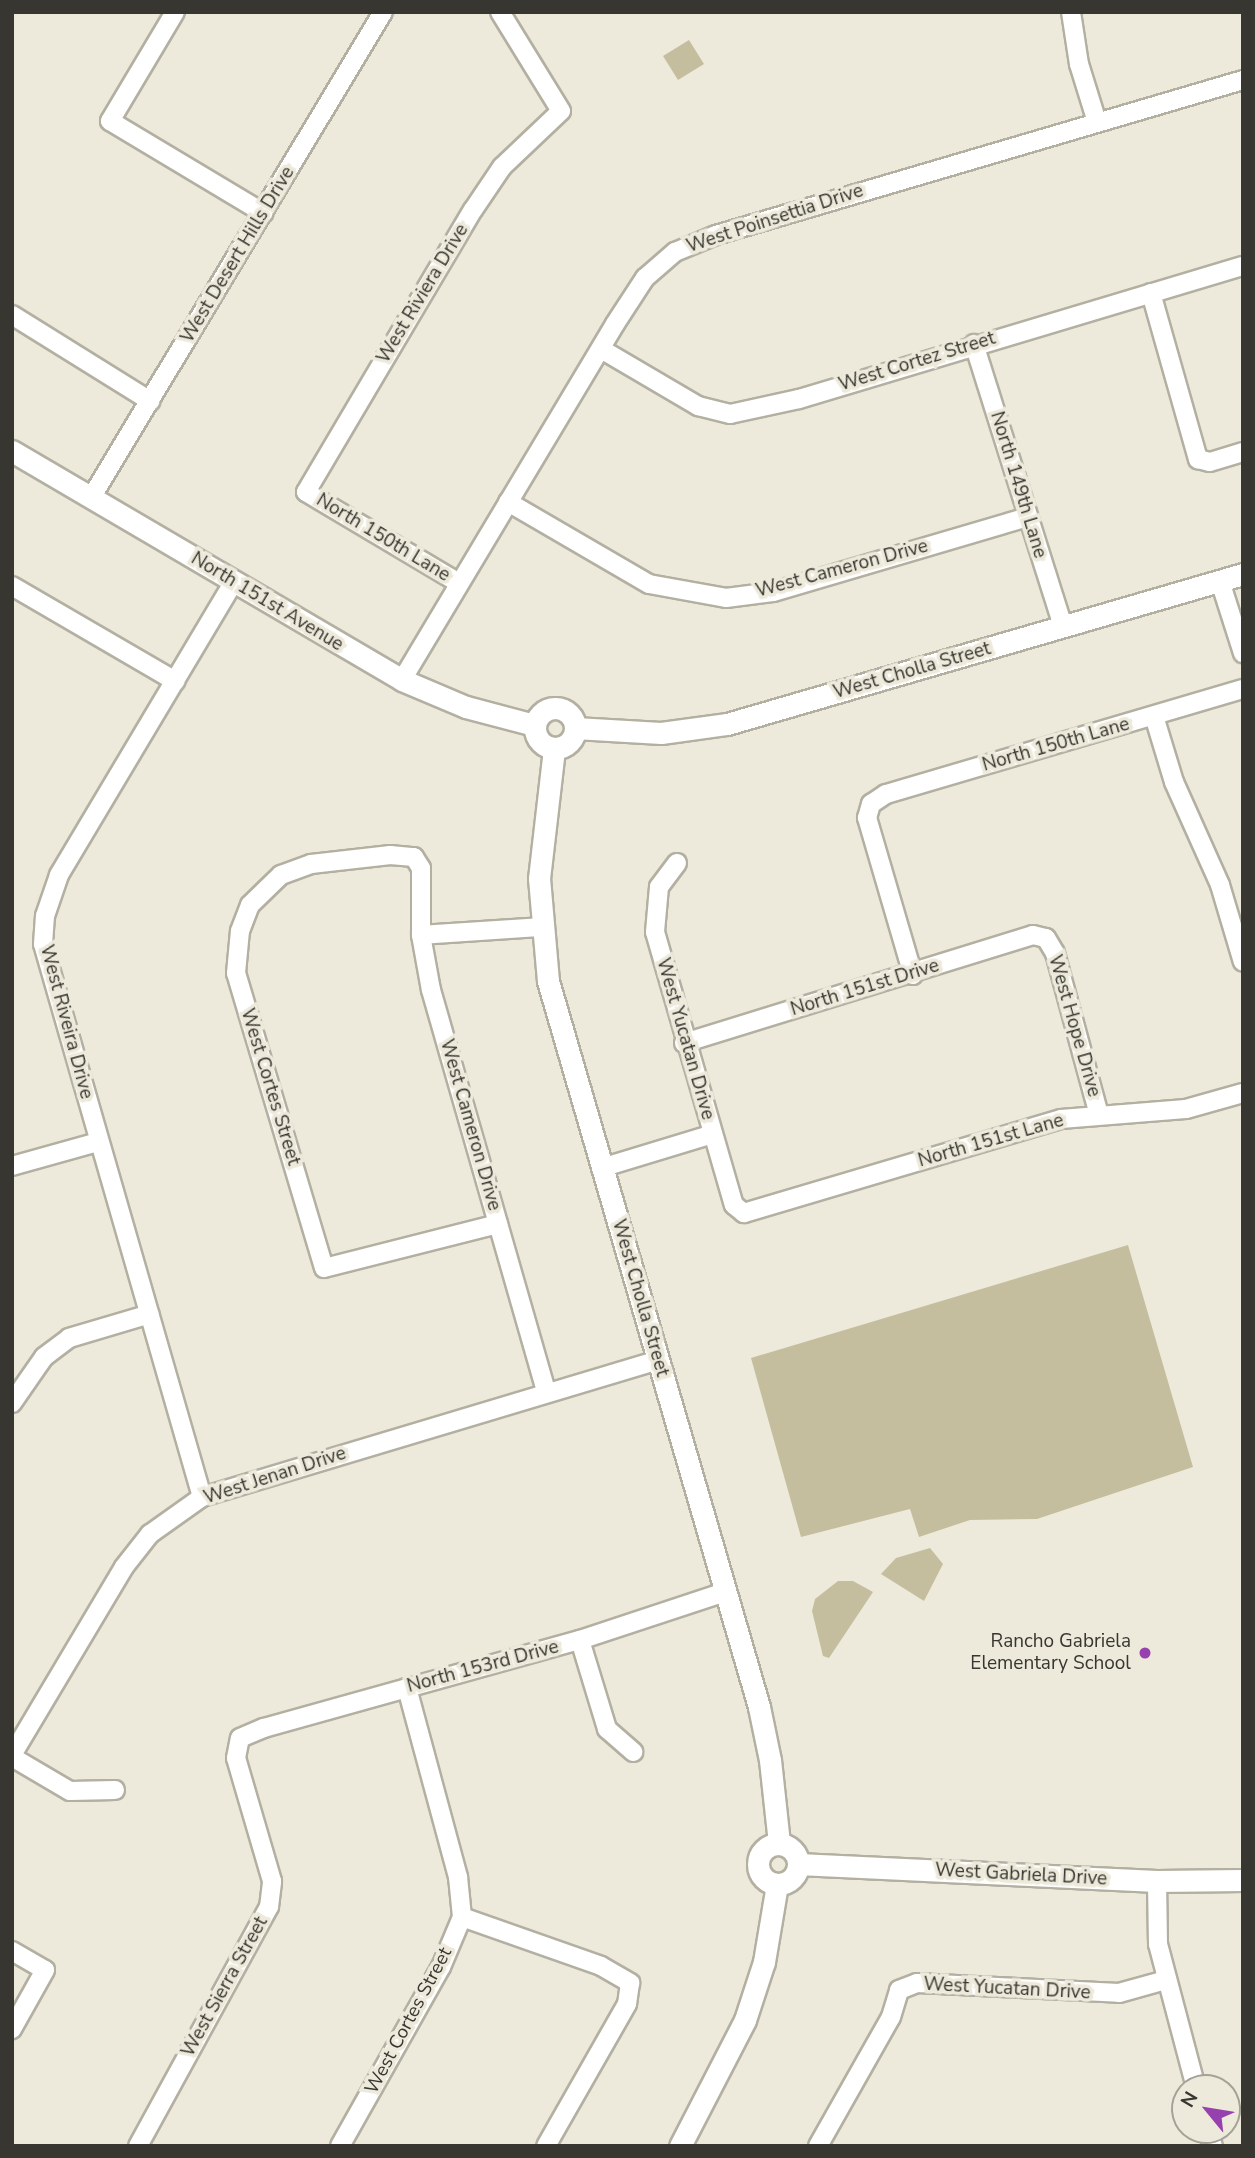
<!DOCTYPE html>
<style>
body{margin:0}
#map{position:relative;width:1255px;height:2158px;overflow:hidden;background:#edeadb;font-family:"Nunito Sans",sans-serif}
div>[style]{position:absolute}
.green>*{inset:0;background:#c5be9e}
.roads{filter:drop-shadow(2px 0 #b3b0a2) drop-shadow(-2px 0 #b3b0a2) drop-shadow(0 2px #b3b0a2) drop-shadow(0 -2px #b3b0a2)}
.minor>*{height:18px;margin:-9px;padding:0 9px;transform-origin:9px;border-radius:9px;background:#fff}
.tertiary>*{height:21px;margin:-10.5px;padding:0 10.5px;transform-origin:10.5px;border-radius:10.5px;background:#fff}
.tertiary>.ring{margin:-10.5px;padding:0;box-sizing:content-box;background:none;border:21px solid #fff;border-radius:50%}
.dots>*{width:19px;height:19px;translate:-50% -50%;box-sizing:border-box;border:4px solid #edeadb;border-radius:50%}
span{translate:-50% -50%;white-space:nowrap;text-align:center;line-height:1.15;-webkit-text-stroke:7px #edeadb;paint-order:stroke}
.street-label{font-size:19px;color:#373630}
.poi-label{font-size:19px;color:#373630}
.right{translate:-100% -50%;text-align:right}
.frame{position:absolute;inset:0;border:14px solid #373630;pointer-events:none}
.north{position:absolute;left:1171px;top:2074px;width:70px;height:70px;box-sizing:border-box;background:#edeadb;border:2px solid #a4a297;border-radius:50%;rotate:300deg;font-size:19px;font-weight:700;line-height:28px;text-align:center;color:#373630}
.north::after{content:'';display:block;margin:auto;width:24px;height:32px;background:#9741af;clip-path:polygon(50% 0,100% 100%,50% 72%,0 100%)}
</style>
<div id="map">
<div class="green">
<i style="clip-path:polygon(689px 40px,704px 64px,678px 80px,663px 56px)"></i>
<i style="clip-path:polygon(1128px 1245px,1193px 1467px,1037px 1519px,970px 1520px,919px 1537px,910px 1509px,801px 1537px,751px 1358px)"></i>
<i style="clip-path:polygon(930px 1548px,943px 1564px,924px 1601px,881px 1574px,896px 1558px)"></i>
<i style="clip-path:polygon(838px 1581px,853px 1581px,873px 1592px,829px 1658px,823px 1656px,812px 1611px,815px 1599px)"></i>
</div>
<div class="roads">
<div class="minor">
<i style="left:175px;top:12px;width:127px;rotate:120.8deg"></i>
<i style="left:110px;top:121px;width:179px;rotate:30.9deg"></i>
<i style="left:1071px;top:12px;width:53px;rotate:81.3deg"></i>
<i style="left:1079px;top:64px;width:61px;rotate:72.8deg"></i>
<i style="left:1151px;top:293px;width:173px;rotate:74.2deg"></i>
<i style="left:1198px;top:459px;width:12px;rotate:14deg"></i>
<i style="left:1210px;top:462px;width:34px;rotate:-17deg"></i>
<i style="left:12px;top:315px;width:163px;rotate:31.9deg"></i>
<i style="left:974px;top:344px;width:297px;rotate:72.5deg"></i>
<i style="left:601px;top:349px;width:113px;rotate:30.4deg"></i>
<i style="left:698px;top:406px;width:33px;rotate:14deg"></i>
<i style="left:730px;top:414px;width:71px;rotate:-12.3deg"></i>
<i style="left:799px;top:399px;width:463px;rotate:-16.7deg"></i>
<i style="left:91px;top:498px;width:567px;rotate:-59deg"></i>
<i style="left:508px;top:502px;width:163px;rotate:30.2deg"></i>
<i style="left:649px;top:584px;width:78px;rotate:10.3deg"></i>
<i style="left:726px;top:598px;width:47px;rotate:-7.3deg"></i>
<i style="left:773px;top:592px;width:266px;rotate:-16.4deg"></i>
<i style="left:1220px;top:581px;width:76px;rotate:72.3deg"></i>
<i style="left:459px;top:583px;width:178px;rotate:-149.3deg"></i>
<i style="left:306px;top:492px;width:328px;rotate:-59.4deg"></i>
<i style="left:473px;top:210px;width:52px;rotate:-56deg"></i>
<i style="left:502px;top:167px;width:81px;rotate:-43.5deg"></i>
<i style="left:561px;top:111px;width:116px;rotate:-121.6deg"></i>
<i style="left:12px;top:586px;width:189px;rotate:30.2deg"></i>
<i style="left:402px;top:680px;width:415px;rotate:-59.1deg"></i>
<i style="left:615px;top:324px;width:55px;rotate:-56.9deg"></i>
<i style="left:645px;top:278px;width:40px;rotate:-41deg"></i>
<i style="left:675px;top:252px;width:44px;rotate:-22.5deg"></i>
<i style="left:716px;top:235px;width:549px;rotate:-16.39deg"></i>
<i style="left:1154px;top:716px;width:69px;rotate:73.1deg"></i>
<i style="left:1174px;top:782px;width:113px;rotate:65.9deg"></i>
<i style="left:1220px;top:885px;width:80px;rotate:73.4deg"></i>
<i style="left:677px;top:863px;width:30px;rotate:127deg"></i>
<i style="left:659px;top:887px;width:45px;rotate:95.1deg"></i>
<i style="left:655px;top:932px;width:284px;rotate:73.9deg"></i>
<i style="left:734px;top:1205px;width:13px;rotate:39deg"></i>
<i style="left:744px;top:1213px;width:331px;rotate:-16.5deg"></i>
<i style="left:1061px;top:1119px;width:125px;rotate:-4.6deg"></i>
<i style="left:1186px;top:1109px;width:59px;rotate:-15.7deg"></i>
<i style="left:421px;top:935px;width:121px;rotate:-3.8deg"></i>
<i style="left:913px;top:975px;width:164px;rotate:-106.3deg"></i>
<i style="left:867px;top:818px;width:15px;rotate:-74deg"></i>
<i style="left:871px;top:804px;width:18px;rotate:-34deg"></i>
<i style="left:886px;top:794px;width:372px;rotate:-16.4deg"></i>
<i style="left:684px;top:1043px;width:365px;rotate:-17.2deg"></i>
<i style="left:1033px;top:935px;width:13px;rotate:13deg"></i>
<i style="left:1046px;top:938px;width:17px;rotate:59deg"></i>
<i style="left:1055px;top:953px;width:168px;rotate:74.8deg"></i>
<i style="left:12px;top:1166px;width:89px;rotate:-15.6deg"></i>
<i style="left:601px;top:1168px;width:117px;rotate:-16.9deg"></i>
<i style="left:498px;top:1224px;width:179px;rotate:165.8deg"></i>
<i style="left:324px;top:1268px;width:308px;rotate:-106.6deg"></i>
<i style="left:236px;top:973px;width:42px;rotate:-84.6deg"></i>
<i style="left:240px;top:931px;width:28px;rotate:-69deg"></i>
<i style="left:250px;top:905px;width:43px;rotate:-44.1deg"></i>
<i style="left:281px;top:875px;width:32px;rotate:-20deg"></i>
<i style="left:311px;top:864px;width:80px;rotate:-6.5deg"></i>
<i style="left:390px;top:855px;width:24px;rotate:5deg"></i>
<i style="left:414px;top:857px;width:13px;rotate:58deg"></i>
<i style="left:421px;top:868px;width:67px;rotate:90deg"></i>
<i style="left:421px;top:935px;width:56px;rotate:79.7deg"></i>
<i style="left:431px;top:990px;width:416px;rotate:74deg"></i>
<i style="left:12px;top:1403px;width:56px;rotate:-55.2deg"></i>
<i style="left:44px;top:1357px;width:31px;rotate:-37deg"></i>
<i style="left:69px;top:1338px;width:84px;rotate:-16.5deg"></i>
<i style="left:202px;top:1497px;width:575px;rotate:-106.04deg"></i>
<i style="left:43px;top:944px;width:28px;rotate:-86deg"></i>
<i style="left:45px;top:916px;width:43px;rotate:-71.1deg"></i>
<i style="left:59px;top:875px;width:341px;rotate:-59.2deg"></i>
<i style="left:580px;top:1640px;width:93px;rotate:73.1deg"></i>
<i style="left:607px;top:1729px;width:35px;rotate:41deg"></i>
<i style="left:12px;top:1755px;width:219px;rotate:-59.2deg"></i>
<i style="left:124px;top:1567px;width:42px;rotate:-51.8deg"></i>
<i style="left:150px;top:1534px;width:64px;rotate:-35.4deg"></i>
<i style="left:202px;top:1497px;width:476px;rotate:-16.7deg"></i>
<i style="left:12px;top:1757px;width:67px;rotate:30.4deg"></i>
<i style="left:70px;top:1791px;width:45px;rotate:-1.3deg"></i>
<i style="left:1157px;top:1881px;width:63px;rotate:89.1deg"></i>
<i style="left:1158px;top:1944px;width:149px;rotate:75.2deg"></i>
<i style="left:462px;top:1917px;width:147px;rotate:19.4deg"></i>
<i style="left:601px;top:1966px;width:34px;rotate:30deg"></i>
<i style="left:630px;top:1983px;width:21px;rotate:98deg"></i>
<i style="left:627px;top:2004px;width:163px;rotate:119.7deg"></i>
<i style="left:12px;top:1951px;width:38px;rotate:30deg"></i>
<i style="left:45px;top:1970px;width:68px;rotate:119.2deg"></i>
<i style="left:1208px;top:2130px;width:17px;rotate:73deg"></i>
<i style="left:138px;top:2146px;width:273px;rotate:-61.3deg"></i>
<i style="left:269px;top:1907px;width:26px;rotate:-83deg"></i>
<i style="left:272px;top:1881px;width:128px;rotate:-106.3deg"></i>
<i style="left:236px;top:1758px;width:20px;rotate:-79deg"></i>
<i style="left:240px;top:1738px;width:26px;rotate:-23deg"></i>
<i style="left:264px;top:1728px;width:328px;rotate:-15.6deg"></i>
<i style="left:580px;top:1640px;width:153px;rotate:-18.3deg"></i>
<i style="left:340px;top:2146px;width:206px;rotate:-60.6deg"></i>
<i style="left:441px;top:1967px;width:54px;rotate:-67.2deg"></i>
<i style="left:462px;top:1917px;width:40px;rotate:-95.7deg"></i>
<i style="left:458px;top:1877px;width:196px;rotate:-105.1deg"></i>
<i style="left:818px;top:2146px;width:148px;rotate:-60.5deg"></i>
<i style="left:891px;top:2017px;width:28px;rotate:-73deg"></i>
<i style="left:899px;top:1990px;width:19px;rotate:-21deg"></i>
<i style="left:917px;top:1983px;width:202px;rotate:2.8deg"></i>
<i style="left:1119px;top:1993px;width:49px;rotate:-15.5deg"></i>
</div>
<div class="tertiary">
<i style="left:12px;top:451px;width:452px;rotate:30.4deg"></i>
<i style="left:402px;top:680px;width:69px;rotate:22.9deg"></i>
<i style="left:466px;top:707px;width:70px;rotate:14.8deg"></i>
<i class="ring" style="left:535px;top:708px;width:19px;height:19px"></i>
<i style="left:575px;top:728px;width:86px;rotate:3.3deg"></i>
<i style="left:661px;top:733px;width:67px;rotate:-7.8deg"></i>
<i style="left:727px;top:724px;width:537px;rotate:-16.21deg"></i>
<i style="left:554px;top:749px;width:130px;rotate:96.6deg"></i>
<i style="left:539px;top:878px;width:103px;rotate:85deg"></i>
<i style="left:548px;top:981px;width:756px;rotate:73.79deg"></i>
<i style="left:759px;top:1707px;width:54px;rotate:78.3deg"></i>
<i style="left:770px;top:1760px;width:83px;rotate:83.8deg"></i>
<i class="ring" style="left:758px;top:1844px;width:19px;height:19px"></i>
<i style="left:798px;top:1864px;width:359px;rotate:2.7deg"></i>
<i style="left:1157px;top:1881px;width:86px;rotate:-0.7deg"></i>
<i style="left:680px;top:2146px;width:142px;rotate:-62.7deg"></i>
<i style="left:745px;top:2020px;width:61px;rotate:-71.9deg"></i>
<i style="left:764px;top:1962px;width:79px;rotate:-80.5deg"></i>
</div>
</div>
<div class="dots">
<i style="left:1145px;top:1653px;background:#9741af"></i>
</div>
<div class="street-label">
<span style="left:775px;top:219px;rotate:-18deg">West Poinsettia Drive</span>
<span style="left:238px;top:255px;rotate:-59deg">West Desert Hills Drive</span>
<span style="left:423px;top:294px;rotate:-59deg">West Riviera Drive</span>
<span style="left:917px;top:362px;rotate:-17deg">West Cortez Street</span>
<span style="left:1018px;top:485px;rotate:73deg">North 149th Lane</span>
<span style="left:383px;top:538px;rotate:31deg">North 150th Lane</span>
<span style="left:842px;top:569px;rotate:-15deg">West Cameron Drive</span>
<span style="left:267px;top:602px;rotate:31deg">North 151st Avenue</span>
<span style="left:912px;top:671px;rotate:-16deg">West Cholla Street</span>
<span style="left:1056px;top:745px;rotate:-16deg">North 150th Lane</span>
<span style="left:865px;top:988px;rotate:-17deg">North 151st Drive</span>
<span style="left:66px;top:1022px;rotate:75deg">West Riveira Drive</span>
<span style="left:1074px;top:1026px;rotate:74deg">West Hope Drive</span>
<span style="left:685px;top:1039px;rotate:74deg">West Yucatan Drive</span>
<span style="left:270px;top:1087px;rotate:73deg">West Cortes Street</span>
<span style="left:470px;top:1125px;rotate:74deg">West Cameron Drive</span>
<span style="left:991px;top:1141px;rotate:-16deg">North 151st Lane</span>
<span style="left:640px;top:1298px;rotate:74deg">West Cholla Street</span>
<span style="left:275px;top:1476px;rotate:-18deg">West Jenan Drive</span>
<span style="left:483px;top:1667px;rotate:-15deg">North 153rd Drive</span>
<span style="left:1021px;top:1875px;rotate:3deg">West Gabriela Drive</span>
<span style="left:225px;top:1987px;rotate:-61deg">West Sierra Street</span>
<span style="left:1007px;top:1989px;rotate:3deg">West Yucatan Drive</span>
<span style="left:409px;top:2021px;rotate:-62deg">West Cortes Street</span>
</div>
<div class="poi-label">
<span class="right" style="left:1131px;top:1653px">Rancho Gabriela<br>Elementary School</span>
</div>
<div class="frame"></div>
<div class="north">N</div>
</div>
